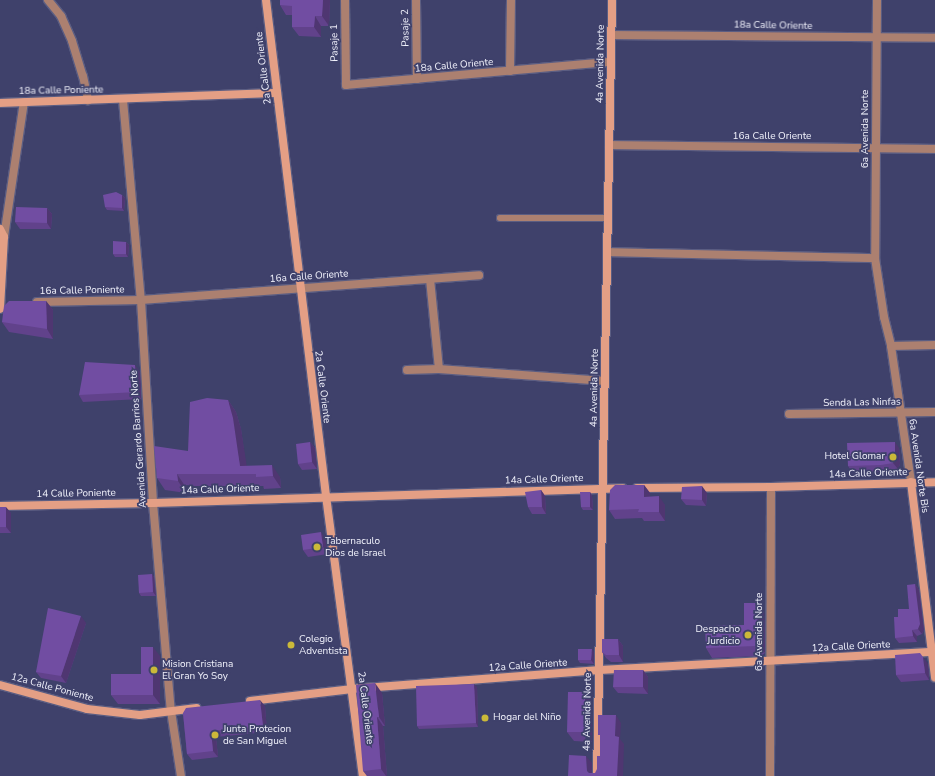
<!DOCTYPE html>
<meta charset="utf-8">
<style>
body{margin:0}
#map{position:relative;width:935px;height:776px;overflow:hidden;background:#3f416b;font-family:"Nunito Sans",sans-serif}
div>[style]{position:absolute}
.roads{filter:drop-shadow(1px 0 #5b5d82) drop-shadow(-1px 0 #5b5d82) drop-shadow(0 1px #5b5d82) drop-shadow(0 -1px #5b5d82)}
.lane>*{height:5.5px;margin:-2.75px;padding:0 2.75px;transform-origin:2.75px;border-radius:2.75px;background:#ac8070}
.street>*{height:8px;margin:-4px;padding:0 4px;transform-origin:4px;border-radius:4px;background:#ac8070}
.secondary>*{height:8px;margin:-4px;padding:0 4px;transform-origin:4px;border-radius:4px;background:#e49f85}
.wall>*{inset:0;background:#61428b}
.shaded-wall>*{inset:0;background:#4f3671}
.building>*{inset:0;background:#714da2}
.dots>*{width:11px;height:11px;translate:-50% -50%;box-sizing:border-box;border:2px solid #3f416b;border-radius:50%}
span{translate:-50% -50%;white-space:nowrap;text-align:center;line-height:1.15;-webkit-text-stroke:3.5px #3f416b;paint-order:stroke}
.street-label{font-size:10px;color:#f1f2fc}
.poi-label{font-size:10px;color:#f1f2fc}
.right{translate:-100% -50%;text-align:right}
.left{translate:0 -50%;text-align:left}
</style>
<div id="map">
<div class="roads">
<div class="lane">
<i style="left:500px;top:218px;width:108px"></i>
</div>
<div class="street">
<i style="left:48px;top:0;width:21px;rotate:51deg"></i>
<i style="left:61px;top:16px;width:27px;rotate:66deg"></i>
<i style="left:72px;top:41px;width:37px;rotate:73deg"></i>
<i style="left:83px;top:76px;width:25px;rotate:78deg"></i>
<i style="left:345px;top:0;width:85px;rotate:89.3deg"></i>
<i style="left:346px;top:85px;width:265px;rotate:-5deg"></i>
<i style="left:416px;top:0;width:79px;rotate:89.3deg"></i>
<i style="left:877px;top:0;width:258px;rotate:90.4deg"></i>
<i style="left:875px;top:258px;width:60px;rotate:81.3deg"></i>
<i style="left:884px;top:317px;width:30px;rotate:76deg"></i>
<i style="left:891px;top:346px;width:137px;rotate:81.6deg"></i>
<i style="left:611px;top:35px;width:324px;rotate:0.5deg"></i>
<i style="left:510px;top:71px;width:71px;rotate:-89.2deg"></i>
<i style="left:123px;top:100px;width:201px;rotate:84.9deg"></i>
<i style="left:141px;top:300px;width:203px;rotate:86.6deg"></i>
<i style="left:153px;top:503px;width:209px;rotate:85.1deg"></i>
<i style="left:171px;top:711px;width:66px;rotate:81.3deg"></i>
<i style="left:609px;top:145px;width:326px;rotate:0.7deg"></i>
<i style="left:4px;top:237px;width:136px;rotate:-81.6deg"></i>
<i style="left:608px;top:252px;width:267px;rotate:1.3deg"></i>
<i style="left:430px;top:279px;width:90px;rotate:84.3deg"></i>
<i style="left:37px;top:302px;width:104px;rotate:-1.1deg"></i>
<i style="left:141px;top:300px;width:339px;rotate:-4.2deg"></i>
<i style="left:891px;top:346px;width:44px;rotate:-1.3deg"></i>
<i style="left:407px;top:370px;width:32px;rotate:-2deg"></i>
<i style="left:439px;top:369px;width:166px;rotate:4.1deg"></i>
<i style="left:789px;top:414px;width:146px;rotate:-0.8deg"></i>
<i style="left:770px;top:776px;width:289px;rotate:-89.8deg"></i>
</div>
<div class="secondary">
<i style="left:266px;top:0;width:500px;rotate:83.1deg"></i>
<i style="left:326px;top:496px;width:282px;rotate:82.5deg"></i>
<i style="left:0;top:103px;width:277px;rotate:-2.1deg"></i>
<i style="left:0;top:229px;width:9px;rotate:63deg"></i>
<i style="left:4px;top:237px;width:72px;rotate:93.2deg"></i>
<i style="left:911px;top:482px;width:197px;rotate:83deg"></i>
<i style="left:637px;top:488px;width:134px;rotate:-0.4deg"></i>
<i style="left:771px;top:487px;width:164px;rotate:-1.7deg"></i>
<i style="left:0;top:506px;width:153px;rotate:-1.1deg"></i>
<i style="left:153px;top:503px;width:470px;rotate:-1.8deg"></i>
<i style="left:0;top:685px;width:90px;rotate:15.4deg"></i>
<i style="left:87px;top:709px;width:53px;rotate:6.5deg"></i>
<i style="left:140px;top:715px;width:57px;rotate:-7deg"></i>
<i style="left:250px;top:701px;width:103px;rotate:-6.7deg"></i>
<i style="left:352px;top:689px;width:248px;rotate:-4.4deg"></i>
<i style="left:599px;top:670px;width:336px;rotate:-3.1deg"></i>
<i style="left:597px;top:776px;width:776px;rotate:-88.89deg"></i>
</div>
</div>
<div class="wall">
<i style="clip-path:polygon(280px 0,330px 0,329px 26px,321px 26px,321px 37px,299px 36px,292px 27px,292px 15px,286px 15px,280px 5px)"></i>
<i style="clip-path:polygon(122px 195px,125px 198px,124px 211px,107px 210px,105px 207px)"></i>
<i style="clip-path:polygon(47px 208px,52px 214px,51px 229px,20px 229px,15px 222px)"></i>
<i style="clip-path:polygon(126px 242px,129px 245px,128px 257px,115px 257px,113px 254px)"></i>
<i style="clip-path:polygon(46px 301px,53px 310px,53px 339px,9px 332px,2px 322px)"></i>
<i style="clip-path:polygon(140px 372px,141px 399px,83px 402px,79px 395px)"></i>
<i style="clip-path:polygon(228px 400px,236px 412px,241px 429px,246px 466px,280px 477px,281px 488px,264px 489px,263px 486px,185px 486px,186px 493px,165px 490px,157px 478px,188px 451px)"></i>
<i style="clip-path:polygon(310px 442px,315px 448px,317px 469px,302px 470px,298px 464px)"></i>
<i style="clip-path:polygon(899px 448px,900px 464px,898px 469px,886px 472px,852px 472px,848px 466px)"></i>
<i style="clip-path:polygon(644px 485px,650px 493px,650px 497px,665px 505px,665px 521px,644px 521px,642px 518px,615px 519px,609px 510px)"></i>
<i style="clip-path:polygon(541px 490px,545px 496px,546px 514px,532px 514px,528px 507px)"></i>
<i style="clip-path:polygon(590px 492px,592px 496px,593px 510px,583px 510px,581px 507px)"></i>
<i style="clip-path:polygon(707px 493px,706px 506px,686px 505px,681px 499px)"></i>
<i style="clip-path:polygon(0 507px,11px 513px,11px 533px,0 533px)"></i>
<i style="clip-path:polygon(325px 538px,328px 554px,308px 557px,303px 550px)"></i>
<i style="clip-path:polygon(152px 574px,154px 577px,156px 596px,141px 596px,139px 593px)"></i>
<i style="clip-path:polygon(915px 584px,919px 590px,924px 630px,922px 634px,917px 636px,917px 642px,899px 643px,895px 638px,898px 617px,909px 609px)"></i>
<i style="clip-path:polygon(757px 603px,764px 612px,765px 653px,761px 656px,712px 658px,706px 648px,744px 625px)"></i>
<i style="clip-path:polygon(86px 623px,66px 683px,41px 678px,36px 672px)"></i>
<i style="clip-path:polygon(618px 639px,623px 646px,623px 662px,611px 662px,606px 658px,602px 652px)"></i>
<i style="clip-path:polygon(594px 652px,594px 664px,580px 663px,578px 660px)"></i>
<i style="clip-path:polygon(160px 656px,160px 704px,118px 704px,111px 695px,141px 674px)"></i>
<i style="clip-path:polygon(928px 664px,929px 680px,901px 682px,896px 675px)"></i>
<i style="clip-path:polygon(643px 670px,648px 677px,648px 694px,618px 693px,613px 687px)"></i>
<i style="clip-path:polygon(477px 687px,478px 727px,419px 729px,417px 726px)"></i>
<i style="clip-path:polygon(382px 693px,385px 726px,383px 726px,387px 776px,367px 776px,363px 771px)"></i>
<i style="clip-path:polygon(592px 702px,592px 742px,574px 741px,567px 732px)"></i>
<i style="clip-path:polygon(265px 706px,267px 732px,216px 737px,218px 757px,192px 760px,187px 754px,183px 713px)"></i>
</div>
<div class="shaded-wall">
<i style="clip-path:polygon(323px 0,330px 0,329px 26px,322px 16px)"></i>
<i style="clip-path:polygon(315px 16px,321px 26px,321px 37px,314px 27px)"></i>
<i style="clip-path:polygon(122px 195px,125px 198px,124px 211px,122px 208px)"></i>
<i style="clip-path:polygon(47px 208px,52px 214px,51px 229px,47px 223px)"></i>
<i style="clip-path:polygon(126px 242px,129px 245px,128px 257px,126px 254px)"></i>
<i style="clip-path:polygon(46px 301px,53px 310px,53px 339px,47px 329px)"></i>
<i style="clip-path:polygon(135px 365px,140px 372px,141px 399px,137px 392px)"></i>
<i style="clip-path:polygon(228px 400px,236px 412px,241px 429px,248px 474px,240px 466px)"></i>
<i style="clip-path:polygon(310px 442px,315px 448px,317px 469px,312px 462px)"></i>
<i style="clip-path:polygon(895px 442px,899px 448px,900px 464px,898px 469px,893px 463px)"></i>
<i style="clip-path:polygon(272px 465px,280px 477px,281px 488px,273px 476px)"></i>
<i style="clip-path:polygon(177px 474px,185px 486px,186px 493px,178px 481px)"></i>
<i style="clip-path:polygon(644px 485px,650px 493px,650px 505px,644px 497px)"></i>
<i style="clip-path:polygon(702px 486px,707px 493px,706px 506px,702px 500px)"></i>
<i style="clip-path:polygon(541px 490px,545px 496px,546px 514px,542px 507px)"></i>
<i style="clip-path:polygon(590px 492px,592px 496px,593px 510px,590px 507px)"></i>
<i style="clip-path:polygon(659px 496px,665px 505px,665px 521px,659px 512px)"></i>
<i style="clip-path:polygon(6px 507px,11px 513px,11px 533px,6px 527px)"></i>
<i style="clip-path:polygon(321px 532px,325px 538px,328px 554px,323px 547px)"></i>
<i style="clip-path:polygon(152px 574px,154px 577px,156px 596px,153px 592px)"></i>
<i style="clip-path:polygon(915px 584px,919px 590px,924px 630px,922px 634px,918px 629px)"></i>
<i style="clip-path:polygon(757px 603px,764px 612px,765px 653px,758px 643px)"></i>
<i style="clip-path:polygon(81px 616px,86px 623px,66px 683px,61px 676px)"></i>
<i style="clip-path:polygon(912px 630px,917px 636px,917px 642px,913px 636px)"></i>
<i style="clip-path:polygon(618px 639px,623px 646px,623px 662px,619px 655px)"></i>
<i style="clip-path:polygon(153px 647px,160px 656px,160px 704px,153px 695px)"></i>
<i style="clip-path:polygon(592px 649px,594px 652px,594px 664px,591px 660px)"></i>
<i style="clip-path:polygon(923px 657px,928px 664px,929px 680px,925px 673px)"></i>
<i style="clip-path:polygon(643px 670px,648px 677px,648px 694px,643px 687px)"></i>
<i style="clip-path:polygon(375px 683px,382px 693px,385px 726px,379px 717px)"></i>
<i style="clip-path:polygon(474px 684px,477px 687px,478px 727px,476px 723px)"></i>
<i style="clip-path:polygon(585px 692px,592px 702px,592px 742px,585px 732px)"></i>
<i style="clip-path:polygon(260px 700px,265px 706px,267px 732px,263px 726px)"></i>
<i style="clip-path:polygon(616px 715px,621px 723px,620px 739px,624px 744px,623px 776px,617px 776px,615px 736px)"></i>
<i style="clip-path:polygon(377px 717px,383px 726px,387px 776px,386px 776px,381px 769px)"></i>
<i style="clip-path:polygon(211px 731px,216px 737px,218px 757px,213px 751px)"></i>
<i style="clip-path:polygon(586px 756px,592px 763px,592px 776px,587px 771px)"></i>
</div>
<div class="building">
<i style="clip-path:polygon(280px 0,323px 0,322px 16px,315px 16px,314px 27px,292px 27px,292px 6px,280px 5px)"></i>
<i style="clip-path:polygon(116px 192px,122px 195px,122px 208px,105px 207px,103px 195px)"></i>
<i style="clip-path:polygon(16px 207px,47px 208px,47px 223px,15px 222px)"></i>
<i style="clip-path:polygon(113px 241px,126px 242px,126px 254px,113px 254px)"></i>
<i style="clip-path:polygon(9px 301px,46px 301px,47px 329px,2px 322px,4px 306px)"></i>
<i style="clip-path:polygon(85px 362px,135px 365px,137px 392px,79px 395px)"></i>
<i style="clip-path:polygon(207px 398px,228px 400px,233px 418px,240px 466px,272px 465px,273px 476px,256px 477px,256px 474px,177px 474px,178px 481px,157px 478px,154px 446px,188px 451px,190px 402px)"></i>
<i style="clip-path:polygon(310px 442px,312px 462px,298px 464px,296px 444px)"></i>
<i style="clip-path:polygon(895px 442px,895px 458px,893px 463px,881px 465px,848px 466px,847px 443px)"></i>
<i style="clip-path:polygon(615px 485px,644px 485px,644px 497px,659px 496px,659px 512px,638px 512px,639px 509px,609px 510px,610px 490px)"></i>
<i style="clip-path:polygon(702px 486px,702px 500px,681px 499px,682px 487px)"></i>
<i style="clip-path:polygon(541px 490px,542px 507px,528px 507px,525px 492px)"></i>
<i style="clip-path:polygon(580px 492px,590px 492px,590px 507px,581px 507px)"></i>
<i style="clip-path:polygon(0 507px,6px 507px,6px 527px,0 527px)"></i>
<i style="clip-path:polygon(321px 532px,323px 547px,303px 550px,301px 535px)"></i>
<i style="clip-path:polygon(152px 574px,153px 592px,139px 593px,138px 575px)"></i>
<i style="clip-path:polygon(915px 584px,920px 624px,918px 629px,912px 630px,913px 636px,895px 638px,894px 617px,898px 617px,898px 609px,909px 609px,907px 585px)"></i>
<i style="clip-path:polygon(744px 603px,757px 603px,758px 643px,755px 646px,706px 648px,705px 626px,744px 625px)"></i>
<i style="clip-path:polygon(48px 608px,81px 616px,61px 676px,36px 672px)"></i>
<i style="clip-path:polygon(602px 639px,618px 639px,619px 655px,606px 655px,602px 652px)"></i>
<i style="clip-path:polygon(141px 647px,153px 647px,153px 695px,111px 695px,111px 674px,141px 674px)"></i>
<i style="clip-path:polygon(578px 649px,592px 649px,591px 660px,578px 660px)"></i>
<i style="clip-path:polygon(920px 653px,923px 657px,925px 673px,896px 675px,895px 655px)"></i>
<i style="clip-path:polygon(614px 670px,643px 670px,643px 687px,613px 687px)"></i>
<i style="clip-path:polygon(375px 683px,379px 717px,377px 717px,381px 769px,363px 771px,356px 685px)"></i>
<i style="clip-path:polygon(474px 684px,476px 723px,417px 726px,416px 686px)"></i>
<i style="clip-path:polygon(568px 692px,585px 692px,585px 732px,567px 732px)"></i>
<i style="clip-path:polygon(260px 700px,263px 726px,211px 731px,213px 751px,187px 754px,183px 713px,186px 708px)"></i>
<i style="clip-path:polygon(598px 715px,616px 715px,615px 736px,619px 737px,617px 776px,568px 776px,569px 755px,586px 756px,587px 771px,589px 773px,595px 773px,597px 769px,597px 756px,600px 756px,600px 735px,598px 735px)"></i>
</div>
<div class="dots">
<i style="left:893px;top:457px;background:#cbb939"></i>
<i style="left:317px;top:547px;background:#cbb939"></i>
<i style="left:748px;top:635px;background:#cbb939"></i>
<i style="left:291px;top:645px;background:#cbb939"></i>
<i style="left:154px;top:670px;background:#cbb939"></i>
<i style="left:485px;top:718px;background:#cbb939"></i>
<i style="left:215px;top:735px;background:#cbb939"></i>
</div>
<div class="street-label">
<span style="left:773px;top:26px;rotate:1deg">18a Calle Oriente</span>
<span style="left:406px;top:28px;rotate:-91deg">Pasaje 2</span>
<span style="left:335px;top:43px;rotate:-91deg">Pasaje 1</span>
<span style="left:601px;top:64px;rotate:-89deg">4a Avenida Norte</span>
<span style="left:454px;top:66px;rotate:-5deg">18a Calle Oriente</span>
<span style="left:264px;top:68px;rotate:-97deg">2a Calle Oriente</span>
<span style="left:61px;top:91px;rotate:-1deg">18a Calle Poniente</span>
<span style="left:866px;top:129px;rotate:-90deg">6a Avenida Norte</span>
<span style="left:772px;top:137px">16a Calle Oriente</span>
<span style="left:309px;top:277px;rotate:-4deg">16a Calle Oriente</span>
<span style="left:82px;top:291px;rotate:-1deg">16a Calle Poniente</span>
<span style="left:322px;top:387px;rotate:83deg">2a Calle Oriente</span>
<span style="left:595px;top:388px;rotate:-89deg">4a Avenida Norte</span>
<span style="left:862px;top:403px;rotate:-1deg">Senda Las Ninfas</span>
<span style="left:139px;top:439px;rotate:-94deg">Avenida Gerardo Barrios Norte</span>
<span style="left:918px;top:466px;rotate:82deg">6a Avenida Norte Bis</span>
<span style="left:868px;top:474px;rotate:-2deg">14a Calle Oriente</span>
<span style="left:544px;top:480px;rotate:-2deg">14a Calle Oriente</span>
<span style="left:220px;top:490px;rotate:-2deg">14a Calle Oriente</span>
<span style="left:76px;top:494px;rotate:-1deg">14 Calle Poniente</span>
<span style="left:760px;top:632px;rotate:-90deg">6a Avenida Norte</span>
<span style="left:851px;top:647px;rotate:-3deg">12a Calle Oriente</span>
<span style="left:528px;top:666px;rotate:-4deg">12a Calle Oriente</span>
<span style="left:52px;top:688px;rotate:15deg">12a Calle Poniente</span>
<span style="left:365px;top:708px;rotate:83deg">2a Calle Oriente</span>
<span style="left:588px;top:712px;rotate:-89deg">4a Avenida Norte</span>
</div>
<div class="poi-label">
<span class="right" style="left:885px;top:457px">Hotel Glomar</span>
<span class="left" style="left:325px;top:547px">Tabernaculo<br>Dios de Israel</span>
<span class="right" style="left:740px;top:635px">Despacho<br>Jurdicio</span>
<span class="left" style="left:299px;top:645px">Colegio<br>Adventista</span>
<span class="left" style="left:162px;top:670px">Mision Cristiana<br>El Gran Yo Soy</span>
<span class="left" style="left:493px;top:718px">Hogar del Niño</span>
<span class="left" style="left:223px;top:735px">Junta Protecion<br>de San Miguel</span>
</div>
</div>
